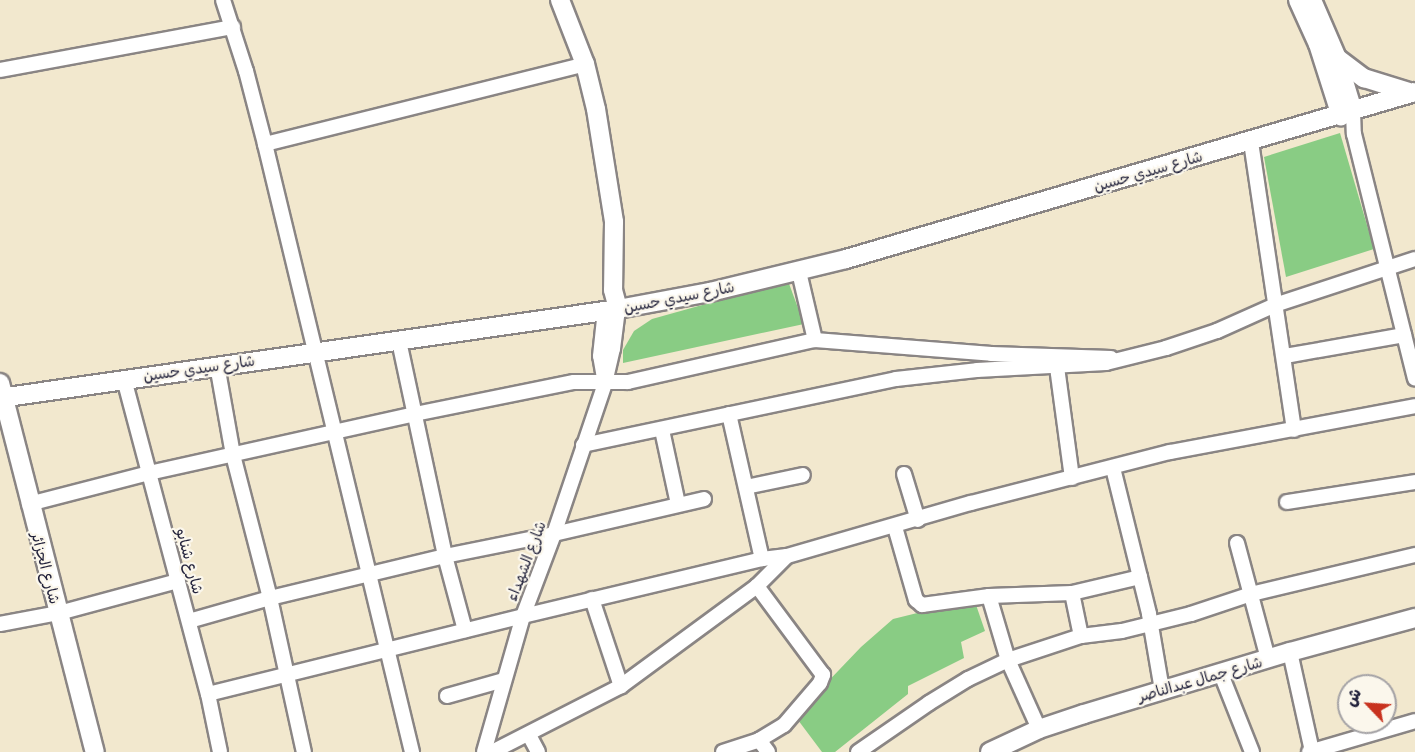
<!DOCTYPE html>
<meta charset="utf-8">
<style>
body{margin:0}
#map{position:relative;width:1415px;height:752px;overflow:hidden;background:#f2e8ce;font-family:Delius,"Playpen Sans Arabic",sans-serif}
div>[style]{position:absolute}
.green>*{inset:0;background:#89cc84}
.roads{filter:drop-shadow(2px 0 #8a8584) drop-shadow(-2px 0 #8a8584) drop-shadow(0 2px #8a8584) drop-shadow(0 -2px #8a8584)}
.minor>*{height:14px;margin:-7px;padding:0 7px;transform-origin:7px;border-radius:7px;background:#fff}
.major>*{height:18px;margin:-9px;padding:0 9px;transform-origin:9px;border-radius:9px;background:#fff}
span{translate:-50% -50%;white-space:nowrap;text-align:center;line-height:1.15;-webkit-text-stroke:4.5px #fbf7ec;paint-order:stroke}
.street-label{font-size:15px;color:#22223b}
.north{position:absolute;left:1337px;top:674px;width:60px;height:60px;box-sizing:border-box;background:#fbf7ec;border:2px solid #a4a2a5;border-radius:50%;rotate:295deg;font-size:16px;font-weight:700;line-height:24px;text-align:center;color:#22223b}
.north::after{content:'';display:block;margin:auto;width:21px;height:27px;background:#c8321e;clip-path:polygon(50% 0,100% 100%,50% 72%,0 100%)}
</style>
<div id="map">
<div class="green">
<i style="clip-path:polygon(1340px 133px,1374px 249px,1286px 277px,1264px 157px)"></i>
<i style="clip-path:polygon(788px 281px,804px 324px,623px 363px,623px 350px,634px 331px,652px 319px)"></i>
<i style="clip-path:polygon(974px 599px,985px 631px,961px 642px,964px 658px,908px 686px,908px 694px,835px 752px,822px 752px,795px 716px,861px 647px,893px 619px)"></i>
</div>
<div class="roads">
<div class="minor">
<i style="left:223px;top:0;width:75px;rotate:72.1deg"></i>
<i style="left:246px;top:71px;width:75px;rotate:75.4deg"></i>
<i style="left:265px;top:144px;width:626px;rotate:76.41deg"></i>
<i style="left:0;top:70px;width:237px;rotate:-10.5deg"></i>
<i style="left:1353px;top:111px;width:23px;rotate:88deg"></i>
<i style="left:1354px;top:134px;width:252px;rotate:76deg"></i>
<i style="left:1251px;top:142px;width:291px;rotate:81.5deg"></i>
<i style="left:265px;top:144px;width:330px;rotate:-14deg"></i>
<i style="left:815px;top:340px;width:177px;rotate:4.5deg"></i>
<i style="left:991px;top:354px;width:120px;rotate:1.9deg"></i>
<i style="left:399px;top:341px;width:220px;rotate:77.9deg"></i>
<i style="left:445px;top:556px;width:77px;rotate:74.9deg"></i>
<i style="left:1285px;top:356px;width:121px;rotate:-10deg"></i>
<i style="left:217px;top:365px;width:91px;rotate:79.9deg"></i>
<i style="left:233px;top:455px;width:148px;rotate:75.5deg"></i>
<i style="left:270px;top:598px;width:158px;rotate:77.6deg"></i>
<i style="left:1057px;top:367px;width:112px;rotate:82.3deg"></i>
<i style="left:604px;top:378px;width:22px;rotate:-100deg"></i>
<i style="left:600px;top:356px;width:46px;rotate:-83.8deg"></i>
<i style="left:124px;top:379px;width:326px;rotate:75.1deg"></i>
<i style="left:208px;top:694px;width:59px;rotate:78.3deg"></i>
<i style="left:729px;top:414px;width:149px;rotate:77.2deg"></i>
<i style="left:662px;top:430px;width:76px;rotate:77.8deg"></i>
<i style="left:583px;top:445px;width:320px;rotate:-11.9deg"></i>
<i style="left:896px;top:379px;width:81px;rotate:-6.3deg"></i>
<i style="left:977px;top:370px;width:129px;rotate:-3.1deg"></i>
<i style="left:1106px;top:363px;width:62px;rotate:-14deg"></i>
<i style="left:1166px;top:348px;width:54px;rotate:-18.4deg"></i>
<i style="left:1217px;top:331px;width:64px;rotate:-24.1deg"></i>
<i style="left:1275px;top:305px;width:147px;rotate:-18.2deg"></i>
<i style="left:1113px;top:468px;width:150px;rotate:76.1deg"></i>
<i style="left:1149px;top:614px;width:77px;rotate:80.3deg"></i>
<i style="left:904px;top:474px;width:48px;rotate:73.1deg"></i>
<i style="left:746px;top:487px;width:58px;rotate:-11.9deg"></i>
<i style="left:1287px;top:502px;width:130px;rotate:-8.9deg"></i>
<i style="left:29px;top:504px;width:124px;rotate:-14.5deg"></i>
<i style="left:149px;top:473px;width:272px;rotate:-12.5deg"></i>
<i style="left:415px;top:414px;width:162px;rotate:-11.4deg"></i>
<i style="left:574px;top:382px;width:54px"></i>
<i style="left:628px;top:382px;width:192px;rotate:-12.7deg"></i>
<i style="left:815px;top:340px;width:70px;rotate:-103.2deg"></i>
<i style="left:895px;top:527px;width:76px;rotate:74deg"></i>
<i style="left:916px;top:600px;width:8px;rotate:40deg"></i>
<i style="left:922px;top:605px;width:68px;rotate:-7.7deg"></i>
<i style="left:989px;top:596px;width:83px;rotate:-2.1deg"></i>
<i style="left:1072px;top:593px;width:70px;rotate:-13.2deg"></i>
<i style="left:1237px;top:543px;width:120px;rotate:75deg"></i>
<i style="left:1072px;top:593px;width:44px;rotate:78.2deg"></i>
<i style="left:989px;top:596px;width:67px;rotate:73.5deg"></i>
<i style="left:1008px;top:660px;width:76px;rotate:65.8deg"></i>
<i style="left:592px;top:599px;width:92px;rotate:71.6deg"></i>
<i style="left:189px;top:621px;width:84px;rotate:-15.9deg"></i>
<i style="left:270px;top:598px;width:180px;rotate:-13.5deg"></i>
<i style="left:445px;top:556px;width:111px;rotate:-11.4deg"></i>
<i style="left:554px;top:534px;width:154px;rotate:-13.1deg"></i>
<i style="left:0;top:624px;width:60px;rotate:-10.6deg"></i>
<i style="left:59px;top:613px;width:123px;rotate:-15.1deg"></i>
<i style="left:1290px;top:652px;width:101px;rotate:77.5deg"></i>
<i style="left:1221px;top:674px;width:84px;rotate:68.3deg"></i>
<i style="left:208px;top:694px;width:325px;rotate:-13.9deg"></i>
<i style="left:523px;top:616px;width:246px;rotate:-13.4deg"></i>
<i style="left:762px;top:559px;width:25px;rotate:-7deg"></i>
<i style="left:447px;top:696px;width:59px;rotate:-15.7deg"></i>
<i style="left:529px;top:735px;width:19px;rotate:62deg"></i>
<i style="left:759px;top:740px;width:15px;rotate:53deg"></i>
<i style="left:484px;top:752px;width:141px;rotate:-74deg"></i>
<i style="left:523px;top:616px;width:88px;rotate:-69.3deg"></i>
<i style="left:554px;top:534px;width:159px;rotate:-71.3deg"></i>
<i style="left:605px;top:383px;width:35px;rotate:-77deg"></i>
<i style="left:613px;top:349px;width:40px;rotate:-82.9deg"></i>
<i style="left:492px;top:752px;width:145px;rotate:-27.1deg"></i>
<i style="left:621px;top:686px;width:169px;rotate:-36.3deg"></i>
<i style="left:757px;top:586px;width:42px;rotate:-45deg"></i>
<i style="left:787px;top:556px;width:191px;rotate:-16.1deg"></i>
<i style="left:971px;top:503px;width:205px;rotate:-14.4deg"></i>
<i style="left:1170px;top:452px;width:249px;rotate:-10.6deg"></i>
<i style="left:723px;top:752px;width:38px;rotate:-18deg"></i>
<i style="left:759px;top:740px;width:29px;rotate:-31deg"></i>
<i style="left:784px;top:725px;width:55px;rotate:-49.4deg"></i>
<i style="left:820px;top:683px;width:9px;rotate:-69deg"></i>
<i style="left:823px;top:675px;width:111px;rotate:-126.6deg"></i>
<i style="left:858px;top:752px;width:86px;rotate:-34.6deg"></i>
<i style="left:929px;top:703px;width:46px;rotate:-31.6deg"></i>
<i style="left:968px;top:679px;width:44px;rotate:-25.4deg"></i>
<i style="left:1008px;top:660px;width:77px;rotate:-18.2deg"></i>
<i style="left:1081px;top:636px;width:41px;rotate:-7deg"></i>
<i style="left:1122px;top:631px;width:71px;rotate:-13.8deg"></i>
<i style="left:1191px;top:614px;width:63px;rotate:-18.4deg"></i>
<i style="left:1251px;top:594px;width:169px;rotate:-13.4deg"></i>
<i style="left:1309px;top:752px;width:110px;rotate:-16.3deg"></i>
</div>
<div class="major">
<i style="left:560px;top:0;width:69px;rotate:68.7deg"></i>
<i style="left:585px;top:64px;width:46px;rotate:76.3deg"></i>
<i style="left:596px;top:109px;width:114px;rotate:80.9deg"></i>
<i style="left:614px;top:222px;width:68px;rotate:90.8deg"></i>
<i style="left:613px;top:290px;width:20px;rotate:75deg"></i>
<i style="left:1298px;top:0;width:48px;rotate:65.6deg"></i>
<i style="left:1318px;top:44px;width:76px;rotate:72.3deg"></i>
<i style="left:1312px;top:0;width:63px;rotate:66.7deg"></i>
<i style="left:1337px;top:58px;width:55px;rotate:73.2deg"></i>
<i style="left:1337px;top:58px;width:34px;rotate:37deg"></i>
<i style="left:1364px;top:78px;width:50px;rotate:17.4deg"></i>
<i style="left:0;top:383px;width:381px;rotate:75.6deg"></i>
<i style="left:0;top:398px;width:624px;rotate:-8.19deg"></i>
<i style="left:618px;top:309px;width:94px;rotate:-10.5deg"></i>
<i style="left:710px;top:292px;width:140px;rotate:-13.6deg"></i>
<i style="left:846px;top:259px;width:593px;rotate:-16.36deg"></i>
<i style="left:990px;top:752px;width:54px;rotate:-25.1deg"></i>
<i style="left:1039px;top:729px;width:47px;rotate:-18.4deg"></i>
<i style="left:1084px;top:714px;width:215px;rotate:-16.8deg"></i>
<i style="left:1290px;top:652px;width:130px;rotate:-15.2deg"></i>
</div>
</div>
<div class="street-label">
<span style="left:1148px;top:171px;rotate:-16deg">شارع سيدي حسين</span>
<span style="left:679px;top:297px;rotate:-11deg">شارع سيدي حسين</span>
<span style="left:199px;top:368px;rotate:-8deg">شارع سيدي حسين</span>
<span style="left:190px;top:561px;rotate:75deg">شارع شنابو</span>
<span style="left:526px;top:561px;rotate:-69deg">شارع الشهداء</span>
<span style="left:46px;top:568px;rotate:75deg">شارع الجزائر</span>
<span style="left:1200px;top:679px;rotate:-16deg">شارع جمال عبدالناصر</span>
</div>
<div class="north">ش</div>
</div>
